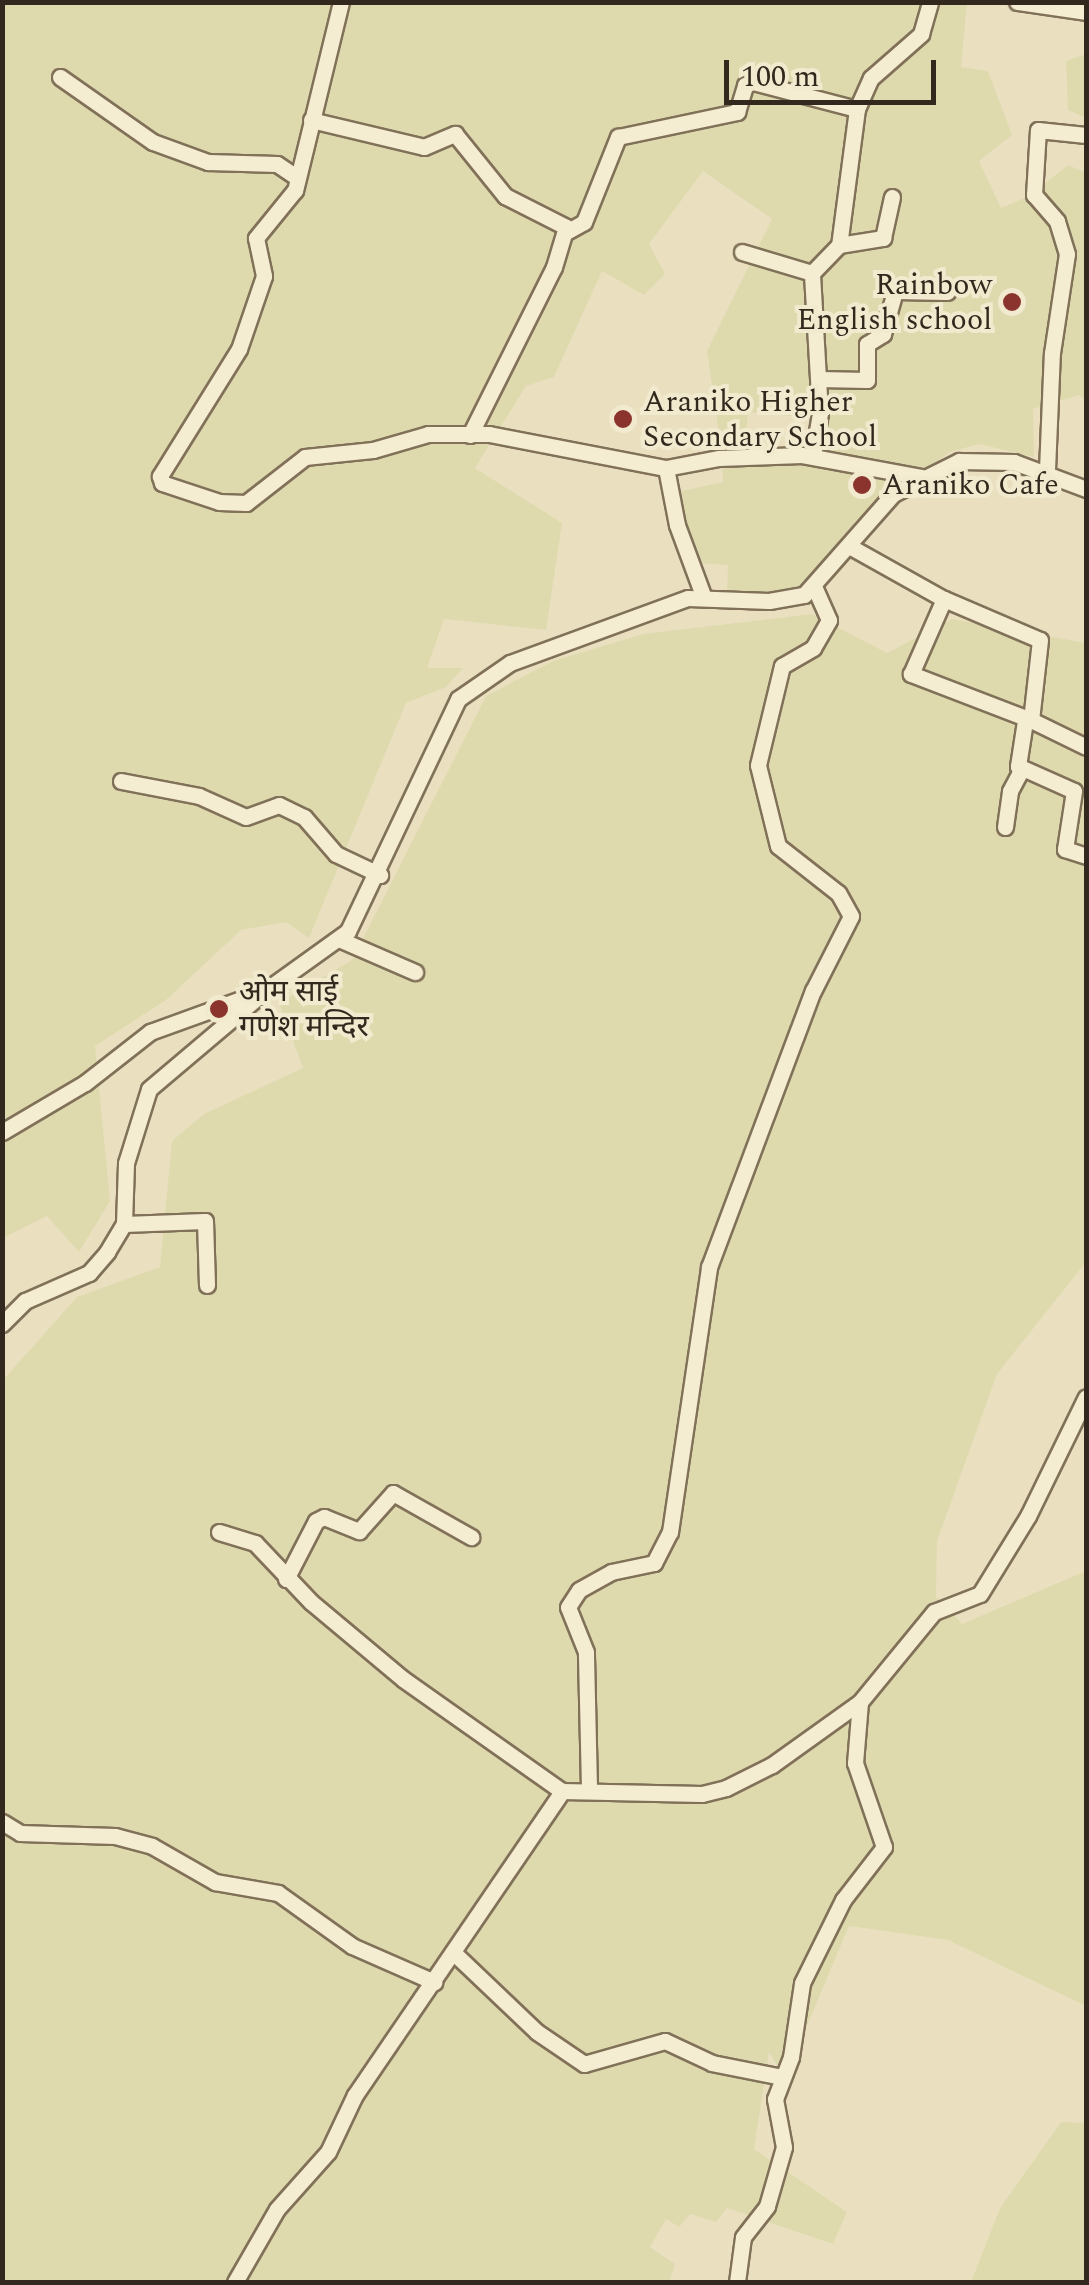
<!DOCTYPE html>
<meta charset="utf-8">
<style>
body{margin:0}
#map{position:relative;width:1089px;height:2285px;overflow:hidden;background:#eae0c0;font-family:Spectral,"Noto Sans Devanagari",serif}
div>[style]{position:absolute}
.farmland>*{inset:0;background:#dedaae}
.roads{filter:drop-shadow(2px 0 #817159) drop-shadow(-2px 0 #817159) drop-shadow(0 2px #817159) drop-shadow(0 -2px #817159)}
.minor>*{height:15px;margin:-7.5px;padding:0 7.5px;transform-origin:7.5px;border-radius:7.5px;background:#f5edd2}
.dots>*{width:28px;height:28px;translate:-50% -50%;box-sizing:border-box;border:5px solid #f2eacf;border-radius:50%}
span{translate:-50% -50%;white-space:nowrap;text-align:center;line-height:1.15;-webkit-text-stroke:8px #f2eacf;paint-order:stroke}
.poi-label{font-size:30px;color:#32281d}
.right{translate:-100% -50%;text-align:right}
.left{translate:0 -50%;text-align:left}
.frame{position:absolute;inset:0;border:5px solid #32281d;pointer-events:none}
.scale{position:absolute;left:724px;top:60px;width:212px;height:45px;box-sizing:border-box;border:5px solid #32281d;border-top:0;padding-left:12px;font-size:30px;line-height:35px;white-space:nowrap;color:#32281d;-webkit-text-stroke:8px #f2eacf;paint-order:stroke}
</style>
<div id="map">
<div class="farmland">
<i style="clip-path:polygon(3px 3px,967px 3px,961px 67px,988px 71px,1012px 135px,979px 161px,1001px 208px,1029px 196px,1068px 165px,1086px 173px,1086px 400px,1079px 395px,1033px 409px,1034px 457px,979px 444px,950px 452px,856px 521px,811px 578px,789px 592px,727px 591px,728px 565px,696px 563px,673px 493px,723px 482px,722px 465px,820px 460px,811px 376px,810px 418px,748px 412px,745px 445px,721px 447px,707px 351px,772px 219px,703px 171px,649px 244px,665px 274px,644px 295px,602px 271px,554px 377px,526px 386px,475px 468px,562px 523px,546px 630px,444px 619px,427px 668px,463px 668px,446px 687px,406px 703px,309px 938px,286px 922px,241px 930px,166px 1000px,95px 1046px,110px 1201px,79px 1252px,47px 1216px,3px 1238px)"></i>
<i style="clip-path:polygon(1086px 54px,1086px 118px,1068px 110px,1066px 61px)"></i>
<i style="clip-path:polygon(812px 614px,887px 653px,952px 619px,1086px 643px,1086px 1262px,997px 1374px,937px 1541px,936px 1597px,962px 1624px,1086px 1571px,1086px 2006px,948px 1940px,849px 1926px,785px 2078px,769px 2052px,754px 2149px,847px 2212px,833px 2244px,727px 2208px,716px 2222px,690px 2214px,679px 2227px,666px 2219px,650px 2247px,675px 2264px,669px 2282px,3px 2282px,3px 1380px,77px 1297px,160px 1267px,172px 1141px,204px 1114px,303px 1068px,279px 1003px,352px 960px,486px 696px,553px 661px,643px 634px)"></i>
<i style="clip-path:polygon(1061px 2122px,1086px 2123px,1086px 2282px,971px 2282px,1000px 2208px)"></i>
</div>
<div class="roads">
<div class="minor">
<i style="left:341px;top:2px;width:194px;rotate:103.7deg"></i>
<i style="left:295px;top:190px;width:62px;rotate:129.1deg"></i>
<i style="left:256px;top:238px;width:39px;rotate:78deg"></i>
<i style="left:264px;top:276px;width:77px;rotate:108.9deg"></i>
<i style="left:239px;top:349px;width:150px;rotate:121.9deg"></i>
<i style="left:160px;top:476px;width:7px;rotate:74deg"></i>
<i style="left:162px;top:483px;width:60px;rotate:18.4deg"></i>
<i style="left:219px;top:502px;width:27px;rotate:2deg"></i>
<i style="left:246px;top:503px;width:75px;rotate:-37.9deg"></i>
<i style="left:305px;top:457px;width:68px;rotate:-5.9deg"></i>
<i style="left:373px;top:450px;width:57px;rotate:-16.2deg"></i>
<i style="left:428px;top:434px;width:61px"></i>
<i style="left:489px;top:434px;width:180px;rotate:10.9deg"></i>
<i style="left:666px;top:468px;width:54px;rotate:-10.7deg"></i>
<i style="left:719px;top:458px;width:83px;rotate:-2.1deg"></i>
<i style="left:802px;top:455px;width:122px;rotate:10.4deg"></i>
<i style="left:1017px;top:2px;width:70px;rotate:8.2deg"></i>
<i style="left:60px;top:77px;width:113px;rotate:35deg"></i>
<i style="left:153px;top:142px;width:59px;rotate:20deg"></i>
<i style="left:208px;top:162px;width:69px;rotate:1.7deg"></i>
<i style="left:277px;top:164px;width:25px;rotate:34deg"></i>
<i style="left:857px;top:109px;width:34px;rotate:-66deg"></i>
<i style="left:871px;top:78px;width:67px;rotate:-41.3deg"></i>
<i style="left:921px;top:34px;width:33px;rotate:-74deg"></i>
<i style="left:311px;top:120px;width:116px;rotate:13.4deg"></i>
<i style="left:424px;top:147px;width:34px;rotate:-23deg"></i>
<i style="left:455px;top:134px;width:80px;rotate:51.1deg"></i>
<i style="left:505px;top:196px;width:68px;rotate:26.9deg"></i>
<i style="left:566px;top:227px;width:42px;rotate:106.7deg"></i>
<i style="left:554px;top:267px;width:188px;rotate:116.6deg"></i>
<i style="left:568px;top:231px;width:18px;rotate:-29deg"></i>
<i style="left:584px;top:222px;width:92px;rotate:-68.2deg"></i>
<i style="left:618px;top:137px;width:122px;rotate:-11.9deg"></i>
<i style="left:737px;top:112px;width:28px;rotate:-73deg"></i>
<i style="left:745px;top:85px;width:9px;rotate:-21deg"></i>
<i style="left:753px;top:82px;width:107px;rotate:14.6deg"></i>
<i style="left:857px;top:109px;width:137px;rotate:97.5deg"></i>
<i style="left:742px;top:252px;width:73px;rotate:16.7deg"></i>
<i style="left:819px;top:379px;width:48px;rotate:1.2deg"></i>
<i style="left:867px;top:380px;width:36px;rotate:-90deg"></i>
<i style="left:867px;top:344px;width:19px;rotate:-32deg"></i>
<i style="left:883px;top:334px;width:45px;rotate:-74.4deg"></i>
<i style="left:895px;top:291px;width:52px;rotate:1.1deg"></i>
<i style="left:813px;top:455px;width:43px;rotate:-80.5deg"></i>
<i style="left:820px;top:413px;width:140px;rotate:-93.3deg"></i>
<i style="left:812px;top:273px;width:39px;rotate:-46deg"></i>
<i style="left:839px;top:245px;width:45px;rotate:-9deg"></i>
<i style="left:883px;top:238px;width:42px;rotate:-77.6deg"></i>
<i style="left:666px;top:468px;width:58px;rotate:79.1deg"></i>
<i style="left:677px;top:525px;width:78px;rotate:69.7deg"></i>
<i style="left:1047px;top:470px;width:117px;rotate:-87.6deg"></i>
<i style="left:1052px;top:353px;width:100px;rotate:-81.4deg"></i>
<i style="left:1067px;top:254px;width:34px;rotate:-107deg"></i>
<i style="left:1057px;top:221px;width:35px;rotate:-131deg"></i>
<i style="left:1034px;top:195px;width:65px;rotate:-86.5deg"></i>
<i style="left:1038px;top:130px;width:48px;rotate:5.9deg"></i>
<i style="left:849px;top:546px;width:109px;rotate:29.2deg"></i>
<i style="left:944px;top:599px;width:104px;rotate:23.1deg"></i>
<i style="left:1040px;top:640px;width:81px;rotate:96.4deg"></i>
<i style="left:1031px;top:720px;width:129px;rotate:-159deg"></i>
<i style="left:911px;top:674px;width:82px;rotate:-66.3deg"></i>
<i style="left:1031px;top:720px;width:61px;rotate:26.1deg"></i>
<i style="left:1025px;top:721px;width:46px;rotate:98.8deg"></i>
<i style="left:1018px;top:766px;width:61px;rotate:24.1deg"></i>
<i style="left:1074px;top:791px;width:59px;rotate:98.8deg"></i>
<i style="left:1065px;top:849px;width:22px;rotate:18deg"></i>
<i style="left:121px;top:781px;width:79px;rotate:10.9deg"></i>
<i style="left:199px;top:796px;width:51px;rotate:24.1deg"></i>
<i style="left:246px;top:817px;width:35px;rotate:-20deg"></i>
<i style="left:279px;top:805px;width:28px;rotate:26deg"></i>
<i style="left:304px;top:817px;width:49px;rotate:49.1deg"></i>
<i style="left:336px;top:854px;width:49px;rotate:25.5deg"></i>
<i style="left:1005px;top:827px;width:36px;rotate:-82deg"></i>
<i style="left:1010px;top:791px;width:24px;rotate:-62deg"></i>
<i style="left:339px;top:939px;width:83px;rotate:23.5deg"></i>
<i style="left:2px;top:1132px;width:96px;rotate:-30.6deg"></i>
<i style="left:85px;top:1083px;width:83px;rotate:-38.1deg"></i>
<i style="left:150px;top:1032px;width:123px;rotate:-19.9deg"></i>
<i style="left:266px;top:990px;width:101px;rotate:-35.7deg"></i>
<i style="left:348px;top:931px;width:257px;rotate:-64.6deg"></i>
<i style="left:458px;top:699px;width:63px;rotate:-34.7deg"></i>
<i style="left:510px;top:663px;width:189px;rotate:-20.1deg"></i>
<i style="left:688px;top:598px;width:81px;rotate:2.1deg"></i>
<i style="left:769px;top:601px;width:36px;rotate:-10deg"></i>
<i style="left:804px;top:595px;width:135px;rotate:-48.6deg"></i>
<i style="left:893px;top:494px;width:74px;rotate:-26.6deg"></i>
<i style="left:959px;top:461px;width:55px;rotate:1deg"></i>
<i style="left:1014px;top:462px;width:77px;rotate:20.6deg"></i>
<i style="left:124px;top:1224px;width:81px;rotate:-2.1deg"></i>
<i style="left:205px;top:1221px;width:64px;rotate:88.2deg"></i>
<i style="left:2px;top:1324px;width:33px;rotate:-45deg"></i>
<i style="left:25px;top:1301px;width:70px;rotate:-23.6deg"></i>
<i style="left:89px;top:1273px;width:28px;rotate:-49deg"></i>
<i style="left:107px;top:1252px;width:33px;rotate:-59deg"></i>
<i style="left:124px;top:1224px;width:61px;rotate:-88.1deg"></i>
<i style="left:126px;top:1163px;width:77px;rotate:-72.7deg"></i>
<i style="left:149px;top:1089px;width:144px;rotate:-40.2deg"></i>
<i style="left:219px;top:1532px;width:38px;rotate:17deg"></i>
<i style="left:255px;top:1543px;width:81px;rotate:46.5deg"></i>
<i style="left:311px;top:1602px;width:120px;rotate:39.9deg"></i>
<i style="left:403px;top:1679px;width:194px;rotate:35.2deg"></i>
<i style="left:286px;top:1579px;width:65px;rotate:-62.7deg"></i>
<i style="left:316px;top:1521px;width:9px;rotate:-27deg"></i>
<i style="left:324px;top:1517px;width:38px;rotate:22deg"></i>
<i style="left:359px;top:1531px;width:51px;rotate:-48.2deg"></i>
<i style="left:393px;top:1493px;width:90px;rotate:29.4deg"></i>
<i style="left:589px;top:1788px;width:136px;rotate:-91.3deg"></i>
<i style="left:586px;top:1652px;width:48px;rotate:-111.8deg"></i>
<i style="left:568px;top:1607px;width:20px;rotate:-57deg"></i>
<i style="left:579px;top:1590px;width:37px;rotate:-29deg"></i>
<i style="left:611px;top:1572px;width:44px;rotate:-11.8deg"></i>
<i style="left:654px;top:1563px;width:35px;rotate:-63deg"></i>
<i style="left:670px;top:1532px;width:268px;rotate:-81.6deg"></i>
<i style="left:709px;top:1267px;width:295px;rotate:-69.4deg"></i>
<i style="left:813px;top:991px;width:84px;rotate:-63.1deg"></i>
<i style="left:851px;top:916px;width:26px;rotate:-119deg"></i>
<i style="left:838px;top:893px;width:76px;rotate:-141.9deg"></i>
<i style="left:778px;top:846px;width:83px;rotate:-103.9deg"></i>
<i style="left:758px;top:765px;width:102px;rotate:-76.4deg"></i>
<i style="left:782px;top:666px;width:36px;rotate:-30deg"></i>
<i style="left:813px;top:648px;width:32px;rotate:-60deg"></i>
<i style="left:829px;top:620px;width:36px;rotate:-114deg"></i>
<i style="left:2px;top:1822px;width:21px;rotate:31deg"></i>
<i style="left:20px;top:1833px;width:95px;rotate:1.8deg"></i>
<i style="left:115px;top:1836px;width:38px;rotate:15deg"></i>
<i style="left:152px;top:1846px;width:73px;rotate:29.7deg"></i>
<i style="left:215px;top:1882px;width:64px;rotate:9.9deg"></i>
<i style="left:278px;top:1893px;width:91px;rotate:35.6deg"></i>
<i style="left:352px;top:1946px;width:90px;rotate:23.7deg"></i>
<i style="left:455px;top:1954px;width:113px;rotate:43.6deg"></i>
<i style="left:537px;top:2032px;width:57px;rotate:34.2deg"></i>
<i style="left:584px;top:2064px;width:84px;rotate:-15.9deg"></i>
<i style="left:665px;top:2041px;width:52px;rotate:25.1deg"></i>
<i style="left:712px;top:2063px;width:71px;rotate:11.3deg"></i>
<i style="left:235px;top:2282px;width:84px;rotate:-60.1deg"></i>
<i style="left:277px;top:2209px;width:76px;rotate:-48.2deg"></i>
<i style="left:328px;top:2152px;width:63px;rotate:-64.7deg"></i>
<i style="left:355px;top:2095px;width:368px;rotate:-55.7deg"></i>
<i style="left:562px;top:1791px;width:140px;rotate:1.2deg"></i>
<i style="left:702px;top:1794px;width:25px;rotate:-14deg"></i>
<i style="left:726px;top:1788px;width:51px;rotate:-26.6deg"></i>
<i style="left:772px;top:1765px;width:108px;rotate:-35.6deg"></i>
<i style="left:737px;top:2282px;width:45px;rotate:-82.4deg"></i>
<i style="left:743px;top:2237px;width:39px;rotate:-52deg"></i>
<i style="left:767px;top:2206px;width:61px;rotate:-73.9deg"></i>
<i style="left:784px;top:2147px;width:49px;rotate:-100.6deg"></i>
<i style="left:775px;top:2099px;width:45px;rotate:-69.1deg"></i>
<i style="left:791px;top:2057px;width:75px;rotate:-81.5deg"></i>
<i style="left:802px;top:1983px;width:93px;rotate:-63.7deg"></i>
<i style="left:843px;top:1900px;width:67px;rotate:-52.3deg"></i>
<i style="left:884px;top:1847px;width:89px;rotate:-109deg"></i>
<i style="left:855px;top:1763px;width:61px;rotate:-85.3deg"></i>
<i style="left:860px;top:1702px;width:117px;rotate:-50.6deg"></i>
<i style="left:934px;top:1612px;width:49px;rotate:-21.4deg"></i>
<i style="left:980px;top:1594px;width:92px;rotate:-58.4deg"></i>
<i style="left:1028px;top:1516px;width:132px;rotate:-64deg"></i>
</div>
</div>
<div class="dots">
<i style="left:1012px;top:302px;background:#8b342e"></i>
<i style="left:623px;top:419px;background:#8b342e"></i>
<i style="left:862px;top:485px;background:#8b342e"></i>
<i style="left:219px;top:1009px;background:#8b342e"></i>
</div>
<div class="poi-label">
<span class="right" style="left:992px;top:302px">Rainbow<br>English school</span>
<span class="left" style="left:643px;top:419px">Araniko Higher<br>Secondary School</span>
<span class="left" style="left:882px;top:485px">Araniko Cafe</span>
<span class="left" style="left:239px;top:1009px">ओम साई<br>गणेश मन्दिर</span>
</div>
<div class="frame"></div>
<div class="scale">100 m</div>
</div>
